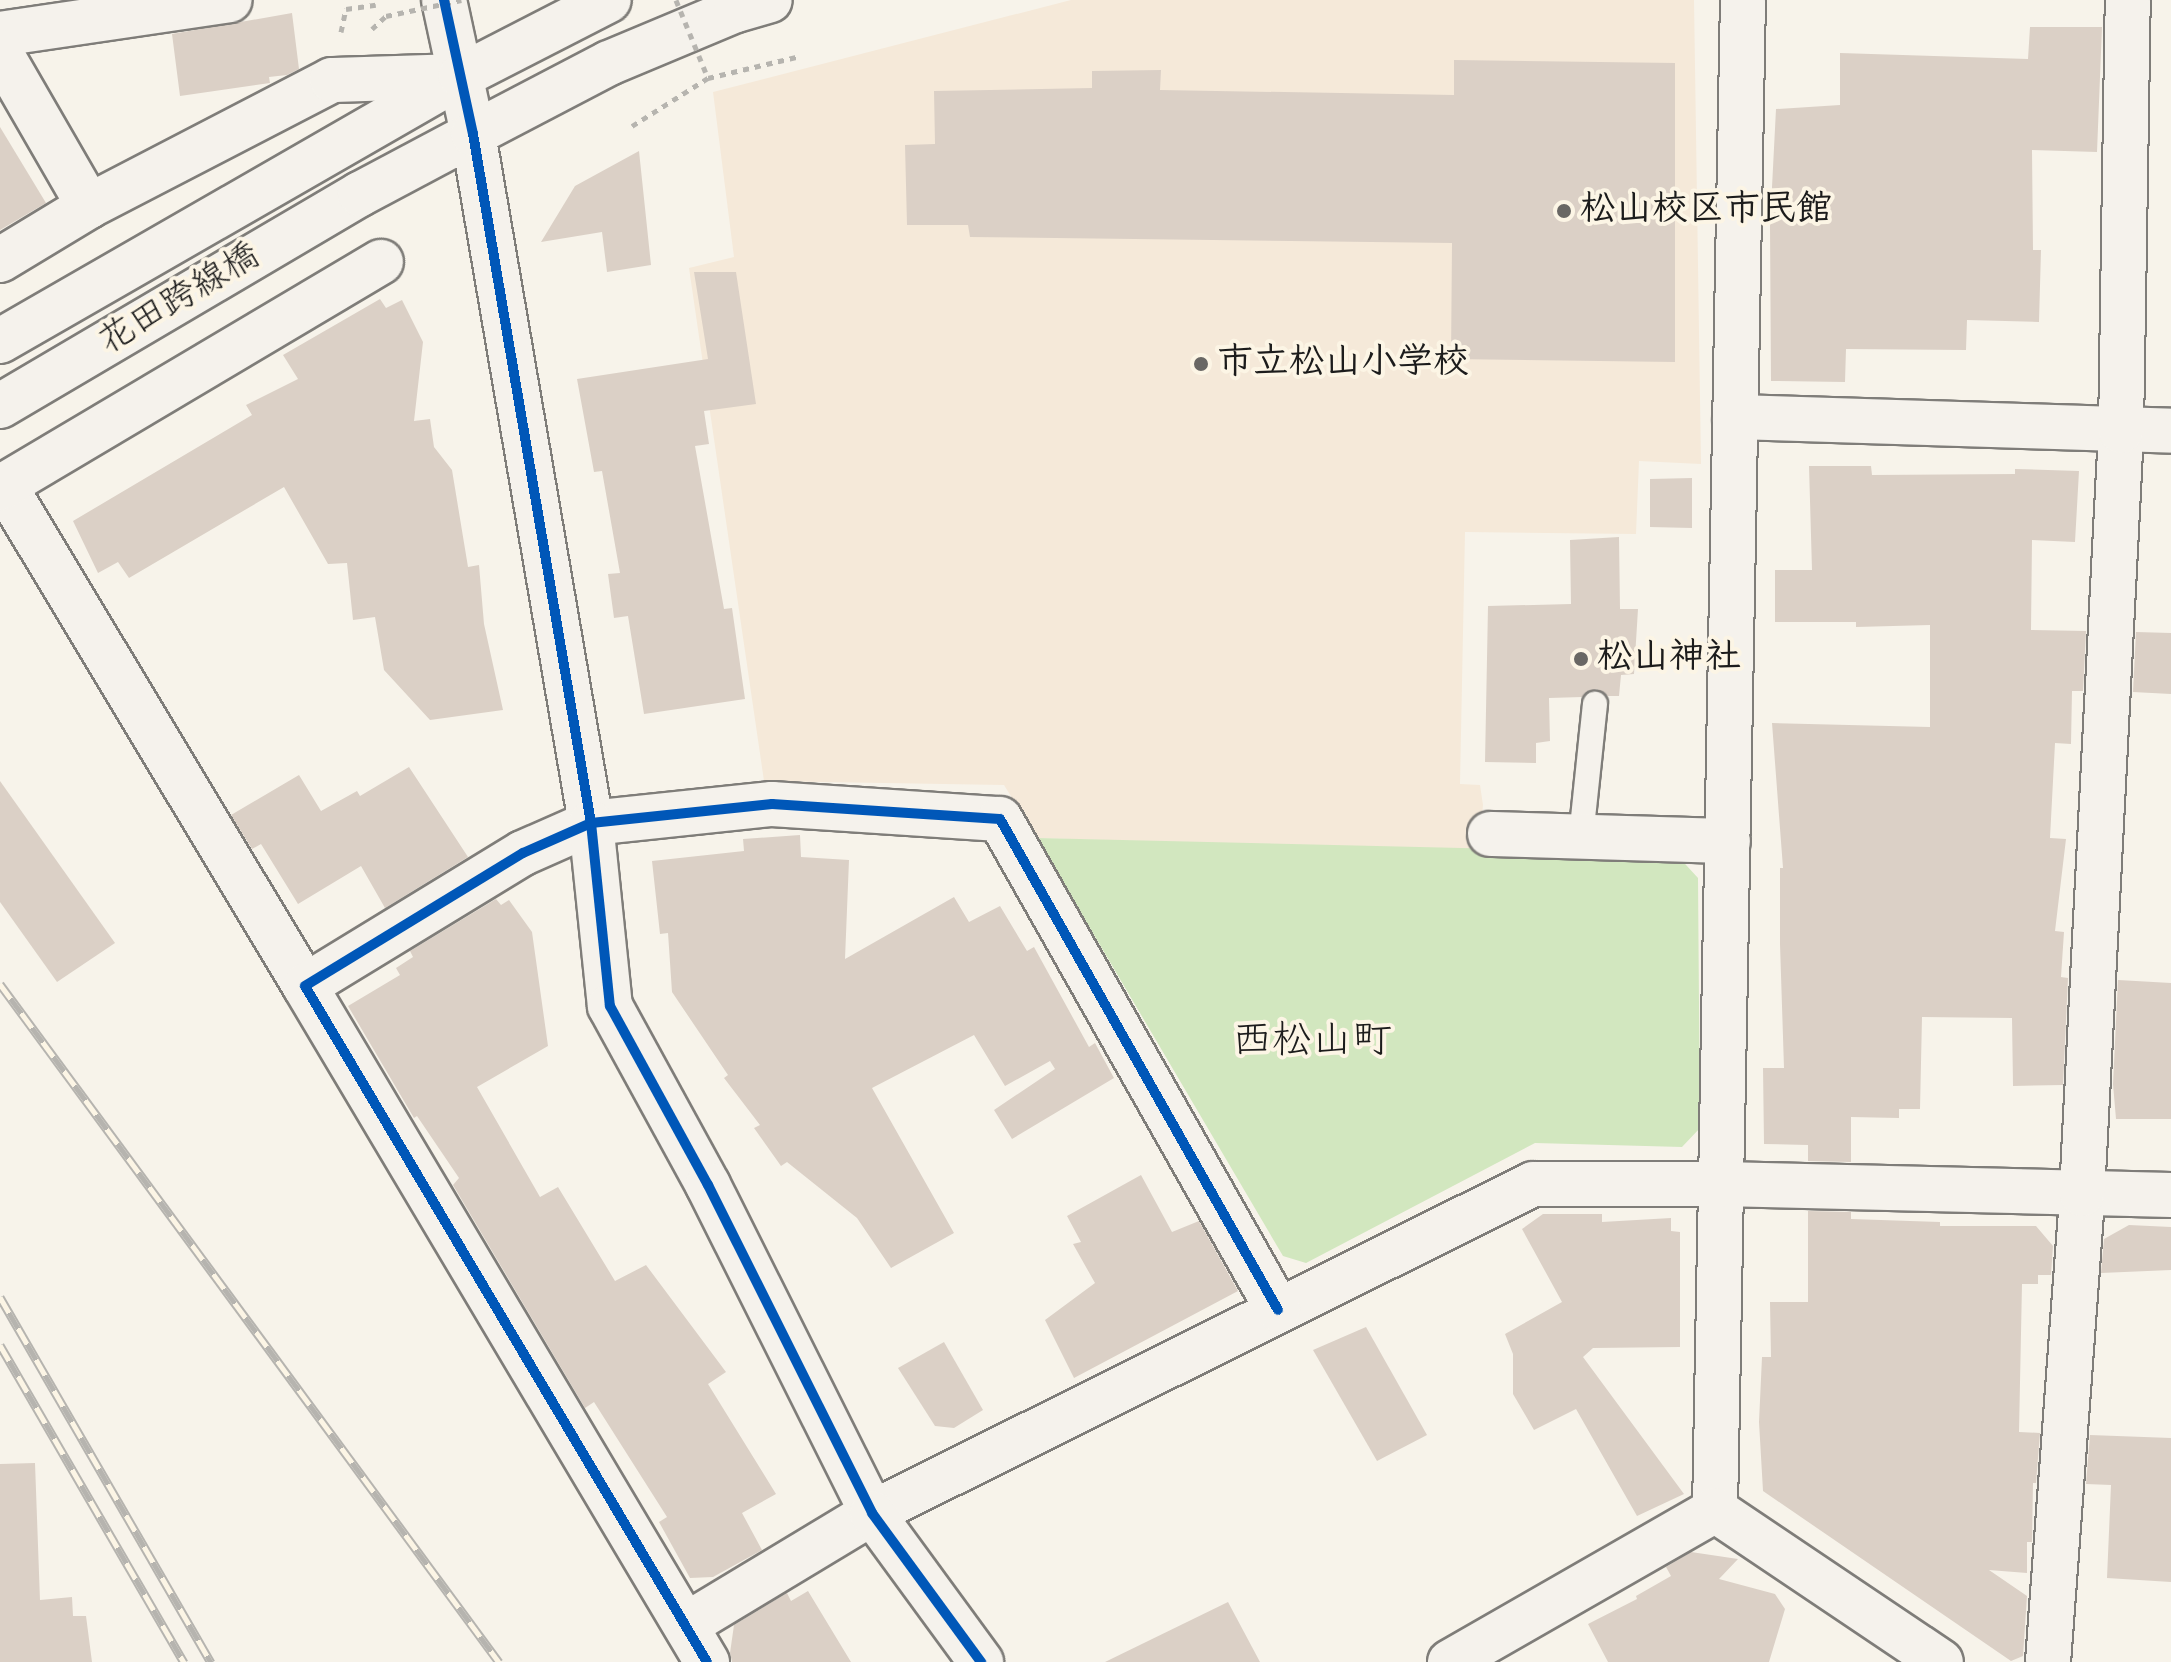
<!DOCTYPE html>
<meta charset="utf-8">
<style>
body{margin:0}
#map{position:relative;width:2171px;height:1662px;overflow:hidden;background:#f7f3ea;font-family:"Indie Flower","Klee One",sans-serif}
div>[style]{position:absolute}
.built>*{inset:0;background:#f5e9d9}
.green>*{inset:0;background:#d2e7bf}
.building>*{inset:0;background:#dbd0c6}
.path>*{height:5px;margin-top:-2.5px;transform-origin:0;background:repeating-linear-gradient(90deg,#b6b4af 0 6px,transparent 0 12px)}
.roads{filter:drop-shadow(2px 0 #7f7d79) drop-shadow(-2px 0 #7f7d79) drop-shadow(0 2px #7f7d79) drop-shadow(0 -2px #7f7d79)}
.service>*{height:24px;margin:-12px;padding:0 12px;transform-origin:12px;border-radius:12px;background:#f5f2ec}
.minor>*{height:44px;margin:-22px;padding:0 22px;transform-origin:22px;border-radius:22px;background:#f5f2ec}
.tertiary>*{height:44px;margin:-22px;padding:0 22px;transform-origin:22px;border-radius:22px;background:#f5f2ec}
.rail>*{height:9px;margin-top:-4.5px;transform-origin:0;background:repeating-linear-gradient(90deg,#fcf5e5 0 18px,#b6b4af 0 36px);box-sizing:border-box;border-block:2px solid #b6b4af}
.path-bridge>*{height:5px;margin-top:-2.5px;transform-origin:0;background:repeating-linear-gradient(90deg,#b6b4af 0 6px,transparent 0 12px)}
.cycleway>*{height:10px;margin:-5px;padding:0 5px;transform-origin:5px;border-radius:5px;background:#0057b8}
.dots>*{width:22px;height:22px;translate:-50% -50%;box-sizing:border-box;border:4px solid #fcf5e5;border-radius:50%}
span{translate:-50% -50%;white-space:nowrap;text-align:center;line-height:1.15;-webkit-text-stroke:8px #fcf5e5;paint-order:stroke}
.poi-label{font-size:36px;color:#1c1c1c;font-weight:700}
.left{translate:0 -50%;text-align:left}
.street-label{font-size:36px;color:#1c1c1c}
.quarter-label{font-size:40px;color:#1c1c1c}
</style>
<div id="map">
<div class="built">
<i style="clip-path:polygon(1071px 0,1694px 0,1701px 464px,1639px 461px,1636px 534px,1465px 532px,1460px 784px,1480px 785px,1483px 805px,1479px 851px,1037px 838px,1004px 785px,764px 781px,689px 268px,734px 257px,713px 92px)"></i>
</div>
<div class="green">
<i style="clip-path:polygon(1037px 838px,1675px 853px,1698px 878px,1700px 1128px,1682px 1147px,1535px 1143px,1306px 1263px,1283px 1256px)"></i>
</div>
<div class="building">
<i style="clip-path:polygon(292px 13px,299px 69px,287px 75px,269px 77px,270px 83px,180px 96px,172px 34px)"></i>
<i style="clip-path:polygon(2030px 27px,2102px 27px,2097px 152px,2032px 150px,2033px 250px,2041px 250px,2039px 322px,1967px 320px,1966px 350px,1846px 349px,1845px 382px,1771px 381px,1770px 226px,1776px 109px,1840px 105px,1840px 53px,2028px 59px)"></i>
<i style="clip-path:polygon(1454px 60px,1675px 63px,1675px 362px,1451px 359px,1452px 243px,970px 237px,968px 225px,907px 225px,905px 145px,935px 144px,934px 91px,1092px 88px,1092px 71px,1161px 70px,1160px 90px,1454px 95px)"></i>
<i style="clip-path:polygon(0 127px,46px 203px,0 230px)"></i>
<i style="clip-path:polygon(639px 151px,651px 265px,607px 272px,602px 232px,541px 242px,575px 186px)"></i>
<i style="clip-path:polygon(694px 272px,736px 272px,756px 404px,704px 411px,709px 444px,695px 446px,724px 609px,732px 608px,745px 699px,644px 714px,628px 616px,614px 618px,608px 574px,620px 573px,602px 471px,594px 472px,577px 379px,708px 359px)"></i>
<i style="clip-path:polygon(380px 299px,386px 308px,402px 300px,423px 342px,414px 421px,430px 419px,434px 447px,452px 470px,468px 567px,479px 565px,484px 624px,503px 710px,430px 720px,384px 670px,375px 617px,353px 620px,347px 563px,328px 564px,284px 487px,129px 578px,118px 562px,98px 573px,73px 521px,252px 415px,246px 405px,298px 379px,283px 355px)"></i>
<i style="clip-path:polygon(1809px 466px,1871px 466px,1872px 475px,2015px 474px,2015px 469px,2079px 471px,2075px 542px,2032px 540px,2031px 630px,2086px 631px,2083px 691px,2072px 691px,2071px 744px,2055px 743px,2050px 838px,2066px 839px,2055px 931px,2064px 932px,2061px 977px,2068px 978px,2063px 1085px,2013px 1086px,2012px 1018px,1922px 1017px,1920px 1109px,1899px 1109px,1899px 1118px,1851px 1117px,1851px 1162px,1808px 1161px,1808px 1145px,1764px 1144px,1763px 1068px,1784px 1068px,1780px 944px,1780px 868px,1783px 868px,1772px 723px,1930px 727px,1930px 625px,1856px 627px,1856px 622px,1775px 622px,1775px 570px,1812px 570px)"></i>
<i style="clip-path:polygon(1692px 478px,1692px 528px,1650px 527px,1650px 479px)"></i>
<i style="clip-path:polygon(1619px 537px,1620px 609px,1638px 609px,1634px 674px,1621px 675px,1619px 696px,1608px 696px,1596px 689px,1582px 697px,1549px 698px,1550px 741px,1536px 743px,1536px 763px,1485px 762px,1488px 606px,1571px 604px,1570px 540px)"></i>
<i style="clip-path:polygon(2136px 632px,2171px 633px,2171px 694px,2133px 692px)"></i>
<i style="clip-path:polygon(409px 767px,468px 857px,385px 908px,361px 866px,298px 904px,261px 844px,252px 849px,231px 815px,299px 775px,321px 811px,357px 791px,360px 796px)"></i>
<i style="clip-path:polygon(0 781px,115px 943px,57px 982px,0 902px)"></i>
<i style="clip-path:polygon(800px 835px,801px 857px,849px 860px,845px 959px,954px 897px,969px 922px,1000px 906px,1027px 951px,1034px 947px,1089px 1047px,1095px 1043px,1114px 1078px,1012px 1139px,994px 1110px,1055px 1069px,1050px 1061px,1005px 1086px,974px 1035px,872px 1088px,954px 1233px,891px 1268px,857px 1218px,787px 1162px,781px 1166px,754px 1128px,760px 1125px,724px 1078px,728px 1075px,672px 992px,668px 933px,660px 934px,652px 861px,744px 851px,743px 839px)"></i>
<i style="clip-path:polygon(496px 899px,501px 905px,509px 900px,532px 932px,548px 1046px,477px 1087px,540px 1197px,558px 1187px,615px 1281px,646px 1265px,726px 1372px,708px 1384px,776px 1494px,742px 1513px,762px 1550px,713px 1577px,690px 1578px,659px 1522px,667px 1517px,594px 1402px,585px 1408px,453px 1185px,459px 1178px,417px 1116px,414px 1118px,348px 1006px,400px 975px,396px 968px,413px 957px,410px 951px)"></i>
<i style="clip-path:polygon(2118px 980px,2171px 983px,2171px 1119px,2116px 1119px,2113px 1084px)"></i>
<i style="clip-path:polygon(1141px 1175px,1172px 1232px,1199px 1221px,1238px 1291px,1074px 1378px,1045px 1320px,1095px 1283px,1073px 1244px,1081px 1242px,1067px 1216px)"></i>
<i style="clip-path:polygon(1808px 1211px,1851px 1212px,1851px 1219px,1940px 1222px,1940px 1226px,2036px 1226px,2053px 1246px,2051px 1275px,2038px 1275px,2038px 1284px,2022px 1284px,2019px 1432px,2040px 1433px,2036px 1483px,2033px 1483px,2032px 1542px,2027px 1542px,2027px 1573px,1989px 1570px,2027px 1596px,2023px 1656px,2011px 1661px,1763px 1491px,1759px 1422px,1762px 1357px,1771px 1357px,1770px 1302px,1808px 1302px)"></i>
<i style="clip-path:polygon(1543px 1214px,1602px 1214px,1602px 1222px,1671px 1218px,1671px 1231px,1680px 1232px,1680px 1347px,1593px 1348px,1583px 1357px,1684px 1494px,1637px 1516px,1576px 1409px,1534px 1430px,1513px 1394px,1513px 1354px,1505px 1334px,1562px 1302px,1522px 1229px)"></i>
<i style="clip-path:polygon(2129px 1225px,2171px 1227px,2171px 1270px,2101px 1273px,2104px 1239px)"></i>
<i style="clip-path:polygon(1366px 1327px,1427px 1435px,1377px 1461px,1313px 1350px)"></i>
<i style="clip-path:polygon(944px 1342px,983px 1410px,954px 1428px,935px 1426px,898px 1368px)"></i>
<i style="clip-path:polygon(2090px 1435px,2171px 1438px,2171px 1582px,2107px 1578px,2111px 1485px,2086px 1484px)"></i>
<i style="clip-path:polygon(35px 1463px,40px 1600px,72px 1597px,73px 1616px,86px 1616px,92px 1662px,0 1662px,0 1464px)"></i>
<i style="clip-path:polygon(1691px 1552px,1738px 1559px,1719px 1579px,1775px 1594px,1785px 1609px,1769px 1662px,1608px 1662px,1588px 1624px,1637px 1599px,1636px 1596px,1671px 1576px,1666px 1567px)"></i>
<i style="clip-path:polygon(808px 1591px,851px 1662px,732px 1662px,730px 1653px,734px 1625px,787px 1593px,791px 1601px)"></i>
<i style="clip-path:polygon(1228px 1602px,1260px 1662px,1105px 1662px)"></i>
</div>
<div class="path">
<i style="left:372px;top:29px;width:19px;rotate:-43deg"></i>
<i style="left:341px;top:32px;width:24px;rotate:-78deg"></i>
<i style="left:346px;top:9px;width:30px;rotate:-8deg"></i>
<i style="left:632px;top:126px;width:90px;rotate:-32.3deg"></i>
<i style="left:708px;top:78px;width:95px;rotate:-13.4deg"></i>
</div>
<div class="roads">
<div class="service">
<i style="left:1581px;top:837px;width:134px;rotate:-84deg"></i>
</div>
<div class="minor">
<i style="left:0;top:34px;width:232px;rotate:-8.4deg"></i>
<i style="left:0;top:52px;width:178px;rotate:60deg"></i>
<i style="left:0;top:260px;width:104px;rotate:-31.2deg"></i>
<i style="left:89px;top:206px;width:274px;rotate:-27.4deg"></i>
<i style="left:332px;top:80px;width:129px;rotate:-1.8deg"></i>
<i style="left:1735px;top:417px;width:436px;rotate:1.8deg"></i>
<i style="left:4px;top:485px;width:584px;rotate:59deg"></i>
<i style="left:0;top:488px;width:443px;rotate:-30.7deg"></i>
<i style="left:1490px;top:834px;width:238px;rotate:1.7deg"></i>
<i style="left:1715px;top:1510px;width:1510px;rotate:-88.94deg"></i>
<i style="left:686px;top:1625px;width:217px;rotate:-31.1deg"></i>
<i style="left:872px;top:1513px;width:738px;rotate:-26.46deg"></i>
<i style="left:1533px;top:1184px;width:189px"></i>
<i style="left:1722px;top:1184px;width:449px;rotate:1.4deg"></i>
<i style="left:707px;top:1662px;width:786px;rotate:-120.74deg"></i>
<i style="left:305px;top:986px;width:255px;rotate:-31.4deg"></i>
<i style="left:523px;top:853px;width:74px;rotate:-23.8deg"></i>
<i style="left:591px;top:823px;width:182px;rotate:-6deg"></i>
<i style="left:772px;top:804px;width:228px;rotate:3.8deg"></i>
<i style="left:1000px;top:819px;width:564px;rotate:60.48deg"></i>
<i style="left:1450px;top:1662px;width:305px;rotate:-29.8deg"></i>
<i style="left:1715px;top:1510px;width:272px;rotate:33.9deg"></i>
<i style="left:2048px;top:1662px;width:469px;rotate:-85.8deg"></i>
<i style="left:2082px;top:1194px;width:764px;rotate:-87.07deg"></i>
<i style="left:2121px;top:431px;width:431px;rotate:-89.1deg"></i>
</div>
<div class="tertiary">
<i style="left:444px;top:0;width:137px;rotate:77.8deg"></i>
<i style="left:473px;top:134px;width:699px;rotate:80.28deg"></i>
<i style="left:591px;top:823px;width:184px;rotate:84.1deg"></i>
<i style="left:610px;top:1006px;width:204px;rotate:61.3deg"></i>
<i style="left:708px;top:1185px;width:367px;rotate:63.4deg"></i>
<i style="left:872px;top:1513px;width:185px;rotate:53.8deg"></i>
<i style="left:0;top:341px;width:532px;rotate:-29.89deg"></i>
<i style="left:461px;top:76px;width:166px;rotate:-27.2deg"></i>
<i style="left:0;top:406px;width:418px;rotate:-30.5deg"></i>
<i style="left:360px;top:194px;width:128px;rotate:-28deg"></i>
<i style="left:473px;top:134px;width:153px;rotate:-27.6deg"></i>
<i style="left:609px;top:63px;width:138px;rotate:-22.7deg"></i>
<i style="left:736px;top:10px;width:35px;rotate:-16deg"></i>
</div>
</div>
<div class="rail">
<i style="left:0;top:984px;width:842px;rotate:53.65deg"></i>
<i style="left:0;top:1297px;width:422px;rotate:60deg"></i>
<i style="left:0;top:1345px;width:367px;rotate:59.9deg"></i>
</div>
<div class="path-bridge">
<i style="left:676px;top:0;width:84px;rotate:67.7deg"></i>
<i style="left:386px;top:16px;width:77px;rotate:-12deg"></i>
</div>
<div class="cycleway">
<i style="left:444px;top:0;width:137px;rotate:77.8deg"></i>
<i style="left:473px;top:134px;width:699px;rotate:80.28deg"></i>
<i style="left:591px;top:823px;width:184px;rotate:84.1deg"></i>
<i style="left:610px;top:1006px;width:204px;rotate:61.3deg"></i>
<i style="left:708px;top:1185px;width:367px;rotate:63.4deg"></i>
<i style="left:872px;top:1513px;width:185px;rotate:53.8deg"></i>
<i style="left:707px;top:1662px;width:786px;rotate:-120.74deg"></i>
<i style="left:305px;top:986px;width:255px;rotate:-31.4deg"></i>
<i style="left:523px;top:853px;width:74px;rotate:-23.8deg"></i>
<i style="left:591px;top:823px;width:182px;rotate:-6deg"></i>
<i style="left:772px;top:804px;width:228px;rotate:3.8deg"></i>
<i style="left:1000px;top:819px;width:564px;rotate:60.48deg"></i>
</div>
<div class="dots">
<i style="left:1564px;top:211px;background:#696764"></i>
<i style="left:1201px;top:364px;background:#696764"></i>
<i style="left:1581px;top:659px;background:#696764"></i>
</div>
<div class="poi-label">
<span class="left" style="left:1580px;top:211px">松山校区市民館</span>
<span class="left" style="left:1217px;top:364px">市立松山小学校</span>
<span class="left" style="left:1597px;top:659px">松山神社</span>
</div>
<div class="street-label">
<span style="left:180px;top:300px;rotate:-31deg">花田跨線橋</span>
</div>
<div class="quarter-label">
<span style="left:1312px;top:1043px">西松山町</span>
</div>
</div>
